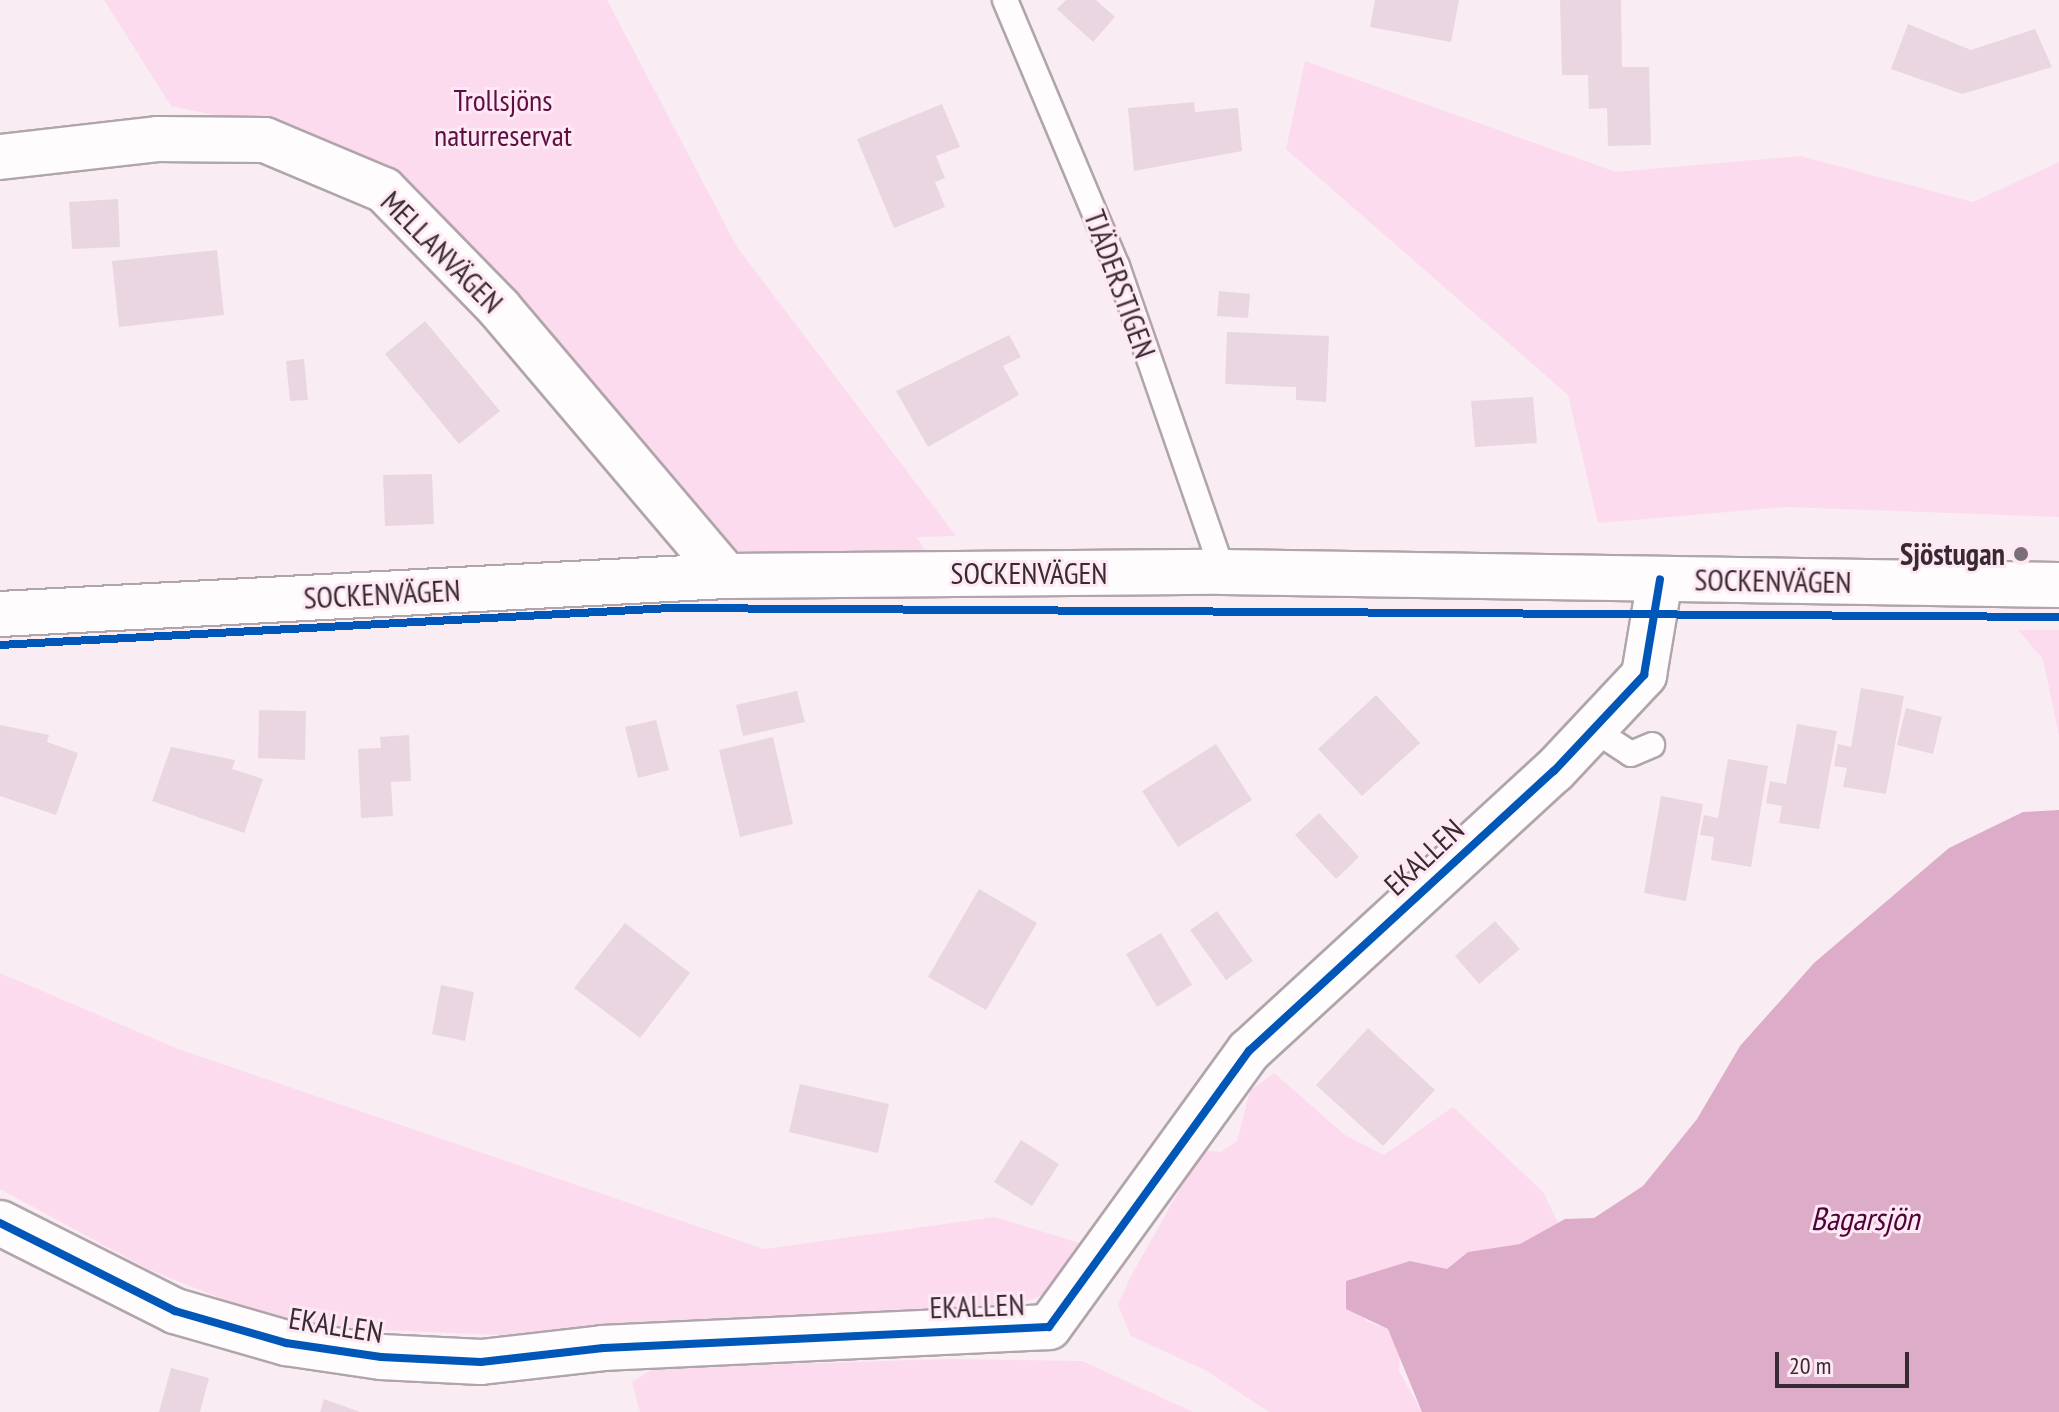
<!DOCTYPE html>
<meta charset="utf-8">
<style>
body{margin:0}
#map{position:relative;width:2059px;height:1412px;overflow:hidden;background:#f9edf3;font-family:"PT Sans Narrow",sans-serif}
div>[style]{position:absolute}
.green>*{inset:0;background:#fbdbed}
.water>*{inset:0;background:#ddacc8}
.building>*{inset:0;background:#e9d6e1}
.roads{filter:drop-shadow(2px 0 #b0a5ab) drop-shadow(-2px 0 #b0a5ab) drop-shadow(0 2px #b0a5ab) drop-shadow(0 -2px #b0a5ab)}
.service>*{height:24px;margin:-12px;padding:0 12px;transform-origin:12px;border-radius:12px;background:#fefcfd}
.minor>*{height:44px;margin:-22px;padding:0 22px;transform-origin:22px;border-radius:22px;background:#fefcfd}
.tertiary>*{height:44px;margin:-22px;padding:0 22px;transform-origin:22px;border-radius:22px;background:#fefcfd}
.cycleway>*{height:8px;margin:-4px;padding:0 4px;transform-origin:4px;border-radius:4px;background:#0057b8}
.dots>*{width:22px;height:22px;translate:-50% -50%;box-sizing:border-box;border:4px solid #fee8f3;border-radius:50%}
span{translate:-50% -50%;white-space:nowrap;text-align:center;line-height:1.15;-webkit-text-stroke:6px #fee8f3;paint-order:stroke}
.park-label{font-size:30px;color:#5d0f44}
.street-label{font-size:30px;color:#382a32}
.poi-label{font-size:30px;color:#382a32;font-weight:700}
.right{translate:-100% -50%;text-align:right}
.water-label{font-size:32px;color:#4f0039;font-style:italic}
.scale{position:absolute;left:1775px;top:1352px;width:134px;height:36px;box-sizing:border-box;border:4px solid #382a32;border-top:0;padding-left:10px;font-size:24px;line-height:28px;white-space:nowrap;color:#382a32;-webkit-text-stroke:6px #fee8f3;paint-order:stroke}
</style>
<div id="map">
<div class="green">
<i style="clip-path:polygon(104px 0,607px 0,737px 247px,956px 536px,917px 537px,925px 551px,736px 556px,389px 167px,292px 131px,171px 106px)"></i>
<i style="clip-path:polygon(1305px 61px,1616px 172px,1800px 156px,1973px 202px,2059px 162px,2059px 517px,1786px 507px,1598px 523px,1568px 395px,1286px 149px)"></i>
<i style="clip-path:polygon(2018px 630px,2059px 630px,2059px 735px,2043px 659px)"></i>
<i style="clip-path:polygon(0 973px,178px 1049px,764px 1249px,995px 1217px,1083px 1244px,1055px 1291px,985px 1316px,501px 1335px,289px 1326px,148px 1269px,0 1189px)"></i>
<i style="clip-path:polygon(1274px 1073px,1345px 1135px,1384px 1155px,1453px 1107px,1543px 1192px,1558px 1223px,1520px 1244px,1468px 1252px,1447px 1269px,1410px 1261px,1346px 1281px,1366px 1321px,1388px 1329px,1400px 1349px,1399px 1371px,1422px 1412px,1269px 1412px,1207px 1371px,1131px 1336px,1118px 1305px,1131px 1276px,1202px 1150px,1221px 1152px,1237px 1141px,1250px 1091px)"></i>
<i style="clip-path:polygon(950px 1359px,1082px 1361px,1193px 1412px,640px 1412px,632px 1382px,654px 1368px)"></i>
</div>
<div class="water">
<i style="clip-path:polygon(2059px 810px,2059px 1412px,1422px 1412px,1388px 1329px,1346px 1309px,1346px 1281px,1410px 1261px,1447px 1269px,1468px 1252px,1520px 1244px,1565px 1219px,1594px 1218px,1643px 1186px,1697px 1119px,1740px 1046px,1814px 963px,1949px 848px,2023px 812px)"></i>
</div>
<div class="building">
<i style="clip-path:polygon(1066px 0,1096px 0,1115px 17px,1093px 42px,1057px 9px)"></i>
<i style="clip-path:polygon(1375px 0,1459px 0,1451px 42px,1370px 27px)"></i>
<i style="clip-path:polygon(1560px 0,1621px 0,1622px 67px,1649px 67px,1651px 145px,1608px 146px,1607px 108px,1589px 109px,1588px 75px,1562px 75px)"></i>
<i style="clip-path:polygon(1908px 24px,1971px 50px,2035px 29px,2052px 67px,1962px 94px,1891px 69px)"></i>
<i style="clip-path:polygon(1194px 102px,1195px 112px,1238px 108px,1242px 151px,1134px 171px,1128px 108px)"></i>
<i style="clip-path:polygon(942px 104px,960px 147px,936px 156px,945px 178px,935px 182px,945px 207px,894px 228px,857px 139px)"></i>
<i style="clip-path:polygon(118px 199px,120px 247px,72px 249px,69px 202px)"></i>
<i style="clip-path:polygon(217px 250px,224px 315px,119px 327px,112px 261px)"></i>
<i style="clip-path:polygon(1219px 291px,1250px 294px,1248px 318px,1217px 316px)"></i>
<i style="clip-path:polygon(425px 321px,500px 411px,459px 444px,385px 354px)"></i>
<i style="clip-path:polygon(1227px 332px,1329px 336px,1326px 402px,1296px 400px,1296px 387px,1225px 384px)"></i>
<i style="clip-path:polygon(1009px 335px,1021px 357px,1003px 366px,1019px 395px,928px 447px,896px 391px)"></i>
<i style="clip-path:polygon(304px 359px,308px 400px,290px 401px,286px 361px)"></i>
<i style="clip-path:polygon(1533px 397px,1537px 443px,1475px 447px,1471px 401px)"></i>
<i style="clip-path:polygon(432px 474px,434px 524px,385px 526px,383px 475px)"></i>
<i style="clip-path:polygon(1861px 688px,1904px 696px,1886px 794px,1843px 787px,1847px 768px,1834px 766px,1838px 744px,1851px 747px)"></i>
<i style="clip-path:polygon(797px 691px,805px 722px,743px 736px,736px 705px)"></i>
<i style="clip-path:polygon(1376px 695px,1420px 743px,1362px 796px,1318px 749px)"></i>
<i style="clip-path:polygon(1906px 708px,1942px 717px,1933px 754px,1897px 745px)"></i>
<i style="clip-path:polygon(259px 710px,306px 711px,305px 760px,258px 758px)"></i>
<i style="clip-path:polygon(656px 720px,669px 770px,638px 778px,625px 727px)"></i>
<i style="clip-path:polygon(1797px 724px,1837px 731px,1819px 829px,1779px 823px,1782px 806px,1766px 803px,1770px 781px,1786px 784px)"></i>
<i style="clip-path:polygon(0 725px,49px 735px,47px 742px,78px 753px,56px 815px,0 796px)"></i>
<i style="clip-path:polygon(409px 735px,411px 781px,391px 782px,393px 816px,361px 818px,358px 749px,381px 748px,380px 737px)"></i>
<i style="clip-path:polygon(773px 737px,793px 824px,740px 837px,719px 750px)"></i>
<i style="clip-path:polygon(1216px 744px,1252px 800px,1178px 847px,1142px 791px)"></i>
<i style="clip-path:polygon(171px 747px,235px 760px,232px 769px,263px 779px,244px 833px,152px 801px)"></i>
<i style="clip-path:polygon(1728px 759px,1768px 766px,1751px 867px,1711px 860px,1714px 837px,1700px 835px,1704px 815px,1718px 818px)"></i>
<i style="clip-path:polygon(1661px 796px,1703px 804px,1686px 901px,1644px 893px)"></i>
<i style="clip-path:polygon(1319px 813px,1359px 857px,1336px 879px,1295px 835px)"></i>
<i style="clip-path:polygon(979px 889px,1037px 923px,986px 1010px,928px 977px)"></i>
<i style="clip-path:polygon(1217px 911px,1253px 961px,1226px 980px,1190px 930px)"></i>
<i style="clip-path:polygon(1495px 921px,1520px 949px,1479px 984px,1455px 956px)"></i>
<i style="clip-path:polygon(625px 923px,690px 973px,640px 1038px,574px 988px)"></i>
<i style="clip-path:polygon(1161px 933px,1192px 985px,1157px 1007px,1126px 954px)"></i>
<i style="clip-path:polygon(441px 985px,474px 992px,465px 1041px,432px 1034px)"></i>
<i style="clip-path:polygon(1368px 1028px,1435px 1090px,1383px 1146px,1316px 1085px)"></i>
<i style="clip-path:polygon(800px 1084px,889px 1104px,878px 1153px,789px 1132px)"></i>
<i style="clip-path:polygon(1021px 1140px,1059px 1164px,1032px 1206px,994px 1182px)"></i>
<i style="clip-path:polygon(171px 1368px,209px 1378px,200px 1412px,159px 1412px)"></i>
<i style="clip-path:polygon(324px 1399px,360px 1412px,320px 1412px)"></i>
</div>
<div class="roads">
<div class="service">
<i style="left:1005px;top:0;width:289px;rotate:67.2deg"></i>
<i style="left:1117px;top:266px;width:324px;rotate:70.9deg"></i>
<i style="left:1593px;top:729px;width:45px;rotate:33.3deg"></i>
<i style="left:1631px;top:754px;width:23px;rotate:-23deg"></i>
</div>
<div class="minor">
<i style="left:0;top:157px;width:158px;rotate:-6.5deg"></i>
<i style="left:157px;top:139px;width:108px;rotate:0.5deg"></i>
<i style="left:265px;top:140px;width:129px;rotate:22.8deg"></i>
<i style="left:384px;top:190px;width:165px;rotate:45.7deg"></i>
<i style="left:499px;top:308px;width:351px;rotate:49.7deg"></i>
<i style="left:0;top:1223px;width:196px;rotate:26.7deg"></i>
<i style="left:175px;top:1311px;width:116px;rotate:16.1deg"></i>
<i style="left:286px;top:1343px;width:96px;rotate:8.4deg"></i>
<i style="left:381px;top:1357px;width:100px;rotate:2.9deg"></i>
<i style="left:481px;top:1362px;width:123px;rotate:-6.5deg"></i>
<i style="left:603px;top:1348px;width:446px;rotate:-2.7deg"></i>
<i style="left:1049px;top:1327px;width:341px;rotate:-54.1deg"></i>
<i style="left:1249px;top:1051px;width:414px;rotate:-42.6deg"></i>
<i style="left:1554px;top:771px;width:132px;rotate:-46.8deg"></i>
<i style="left:1644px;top:675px;width:97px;rotate:-80.5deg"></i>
</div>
<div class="tertiary">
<i style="left:0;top:614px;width:727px;rotate:-3deg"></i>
<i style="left:726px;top:576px;width:497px;rotate:-0.5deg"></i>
<i style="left:1223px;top:572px;width:836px;rotate:0.89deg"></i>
</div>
</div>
<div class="cycleway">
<i style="left:0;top:645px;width:671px;rotate:-3.16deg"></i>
<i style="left:670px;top:608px;width:1389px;rotate:0.37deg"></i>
<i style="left:0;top:1223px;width:196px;rotate:26.7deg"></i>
<i style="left:175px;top:1311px;width:116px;rotate:16.1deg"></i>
<i style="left:286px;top:1343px;width:96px;rotate:8.4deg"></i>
<i style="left:381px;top:1357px;width:100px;rotate:2.9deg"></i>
<i style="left:481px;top:1362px;width:123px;rotate:-6.5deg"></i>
<i style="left:603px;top:1348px;width:446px;rotate:-2.7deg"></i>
<i style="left:1049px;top:1327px;width:341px;rotate:-54.1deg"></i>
<i style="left:1249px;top:1051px;width:414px;rotate:-42.6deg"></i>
<i style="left:1554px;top:771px;width:132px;rotate:-46.8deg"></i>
<i style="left:1644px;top:675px;width:97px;rotate:-80.5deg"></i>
</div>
<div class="dots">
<i style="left:2021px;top:554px;background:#7c6e76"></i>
</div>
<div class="park-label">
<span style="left:503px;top:117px">Trollsjöns<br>naturreservat</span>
</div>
<div class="street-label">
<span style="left:442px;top:252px;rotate:45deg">MELLANVÄGEN</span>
<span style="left:1120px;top:284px;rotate:70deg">TJÄDERSTIGEN</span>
<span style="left:1029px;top:573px">SOCKENVÄGEN</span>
<span style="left:1773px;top:581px;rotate:1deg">SOCKENVÄGEN</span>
<span style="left:382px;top:594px;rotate:-3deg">SOCKENVÄGEN</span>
<span style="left:1424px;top:857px;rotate:-43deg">EKALLEN</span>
<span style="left:977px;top:1306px;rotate:-2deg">EKALLEN</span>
<span style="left:336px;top:1325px;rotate:9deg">EKALLEN</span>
</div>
<div class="poi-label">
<span class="right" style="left:2005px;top:554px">Sjöstugan</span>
</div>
<div class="water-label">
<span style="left:1865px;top:1218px">Bagarsjön</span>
</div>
<div class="scale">20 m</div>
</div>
